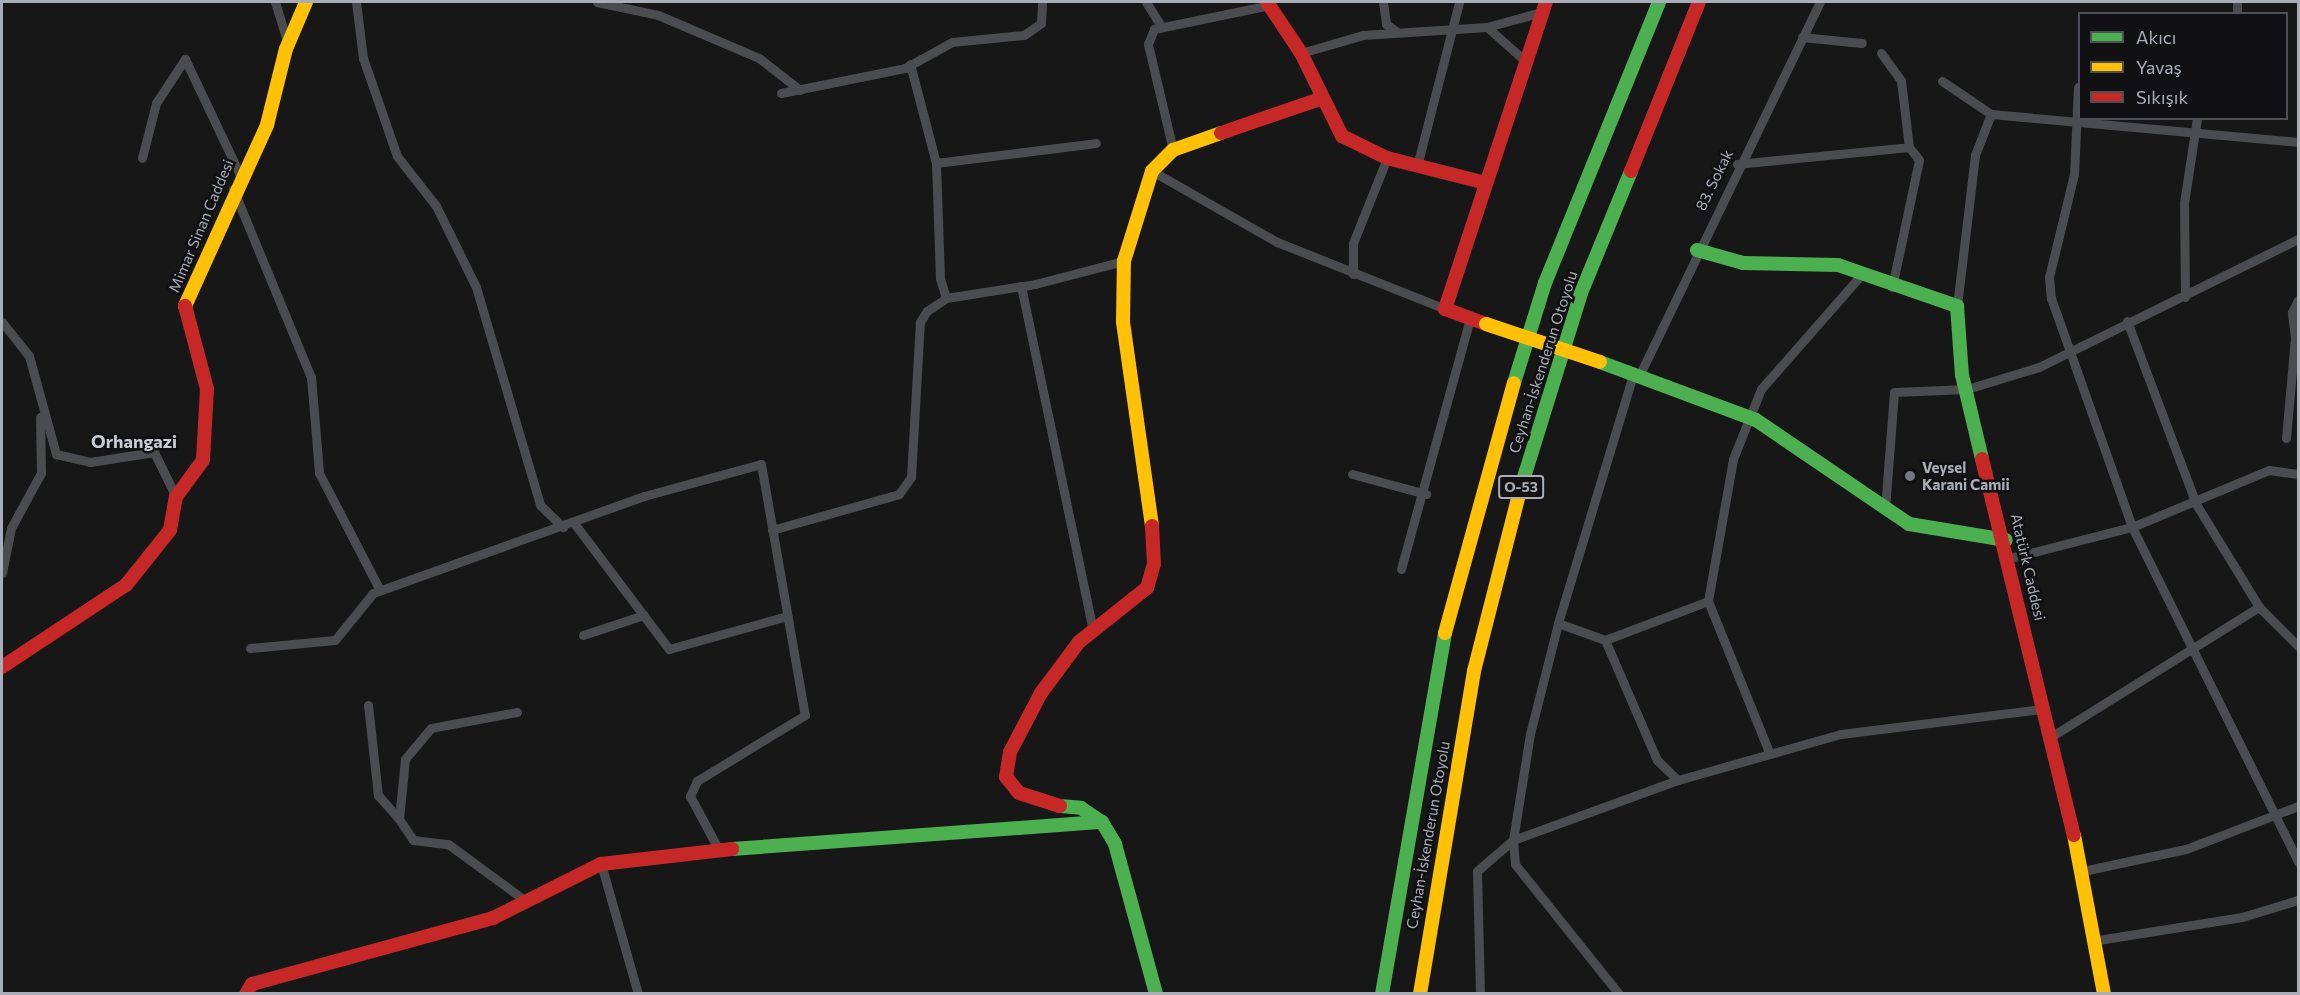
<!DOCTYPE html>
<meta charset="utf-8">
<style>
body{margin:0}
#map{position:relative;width:2300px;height:995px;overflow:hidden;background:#171717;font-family:Commissioner,sans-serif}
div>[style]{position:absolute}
.street>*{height:9px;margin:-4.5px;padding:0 4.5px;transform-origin:4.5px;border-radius:4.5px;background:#4b4c50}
.fast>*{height:14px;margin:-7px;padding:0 7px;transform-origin:7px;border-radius:7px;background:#4caf50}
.slow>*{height:14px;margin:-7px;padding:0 7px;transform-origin:7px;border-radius:7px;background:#ffc107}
.jam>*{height:14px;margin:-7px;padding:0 7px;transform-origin:7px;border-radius:7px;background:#c62828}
.slow-bridge>*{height:14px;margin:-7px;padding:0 7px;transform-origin:7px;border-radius:7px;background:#ffc107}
.dots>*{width:16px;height:16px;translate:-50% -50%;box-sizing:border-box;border:3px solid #111113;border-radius:50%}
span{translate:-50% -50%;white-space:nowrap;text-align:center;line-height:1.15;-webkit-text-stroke:5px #111113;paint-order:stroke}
.shield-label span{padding:2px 4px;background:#111113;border:2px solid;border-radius:4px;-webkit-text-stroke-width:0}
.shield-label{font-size:14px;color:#a8adb8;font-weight:700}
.street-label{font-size:15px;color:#a8adb8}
.poi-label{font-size:15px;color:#a8adb8;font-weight:700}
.left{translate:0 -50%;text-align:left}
.quarter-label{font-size:18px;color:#c9ccd4;font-weight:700}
.frame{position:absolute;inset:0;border:3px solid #a8adb8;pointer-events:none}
.legend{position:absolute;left:2078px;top:12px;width:210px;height:108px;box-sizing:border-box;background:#111113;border:2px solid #4d4f55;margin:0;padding:8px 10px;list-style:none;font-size:18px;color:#a8adb8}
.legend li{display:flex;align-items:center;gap:12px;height:30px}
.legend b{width:30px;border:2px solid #4d4f55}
</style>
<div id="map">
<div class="street">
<i style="left:275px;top:2px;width:44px;rotate:72.8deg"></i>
<i style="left:356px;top:2px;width:56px;rotate:82.9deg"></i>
<i style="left:363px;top:58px;width:104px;rotate:70.9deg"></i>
<i style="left:397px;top:156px;width:63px;rotate:52deg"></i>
<i style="left:436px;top:206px;width:90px;rotate:63.7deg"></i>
<i style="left:476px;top:287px;width:227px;rotate:73.6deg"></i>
<i style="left:540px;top:505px;width:32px;rotate:44deg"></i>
<i style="left:597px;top:2px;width:62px;rotate:12deg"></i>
<i style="left:658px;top:15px;width:110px;rotate:23.1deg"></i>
<i style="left:759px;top:58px;width:52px;rotate:38deg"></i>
<i style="left:1146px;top:2px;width:28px;rotate:58deg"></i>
<i style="left:1383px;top:2px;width:22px;rotate:82deg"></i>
<i style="left:1386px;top:24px;width:14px;rotate:36deg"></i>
<i style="left:2237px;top:2px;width:12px;rotate:90deg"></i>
<i style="left:1487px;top:27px;width:48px;rotate:41.6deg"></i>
<i style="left:1802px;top:37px;width:60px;rotate:5.7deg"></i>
<i style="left:1301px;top:53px;width:65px;rotate:-16.2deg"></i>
<i style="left:1363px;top:35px;width:124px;rotate:-3.7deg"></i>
<i style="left:1487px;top:27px;width:57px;rotate:-15.3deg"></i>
<i style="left:1881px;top:53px;width:34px;rotate:54deg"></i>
<i style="left:1901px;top:81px;width:66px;rotate:83.1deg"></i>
<i style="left:1909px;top:147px;width:16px;rotate:52deg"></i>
<i style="left:1919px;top:160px;width:130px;rotate:102deg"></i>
<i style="left:910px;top:64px;width:102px;rotate:75.3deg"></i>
<i style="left:1942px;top:81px;width:59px;rotate:34deg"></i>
<i style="left:1991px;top:114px;width:308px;rotate:5.2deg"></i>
<i style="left:2078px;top:87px;width:87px;rotate:92.6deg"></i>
<i style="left:2074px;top:174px;width:106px;rotate:103.6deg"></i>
<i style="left:2049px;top:277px;width:21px;rotate:85deg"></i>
<i style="left:2051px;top:298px;width:243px;rotate:70.5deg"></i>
<i style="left:2132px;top:527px;width:374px;rotate:63.6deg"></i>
<i style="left:781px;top:93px;width:126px;rotate:-11.4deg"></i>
<i style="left:905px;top:68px;width:54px;rotate:-29deg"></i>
<i style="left:952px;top:42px;width:72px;rotate:-5.6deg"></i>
<i style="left:1024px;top:35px;width:21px;rotate:-35deg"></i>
<i style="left:1041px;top:23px;width:21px;rotate:-87deg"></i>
<i style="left:1173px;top:150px;width:109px;rotate:-103.3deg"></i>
<i style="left:1148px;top:44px;width:16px;rotate:-68deg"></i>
<i style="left:1154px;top:29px;width:118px;rotate:-11.7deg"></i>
<i style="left:142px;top:158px;width:57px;rotate:-75.7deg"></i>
<i style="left:156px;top:103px;width:53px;rotate:-56.6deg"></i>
<i style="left:185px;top:59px;width:128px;rotate:64.6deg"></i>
<i style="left:1737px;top:164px;width:173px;rotate:-5.6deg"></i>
<i style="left:1417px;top:166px;width:169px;rotate:-75.6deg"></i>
<i style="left:1152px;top:171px;width:144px;rotate:29.6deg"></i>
<i style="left:1277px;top:242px;width:181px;rotate:21.7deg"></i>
<i style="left:233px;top:189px;width:204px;rotate:67.5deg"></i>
<i style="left:311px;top:377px;width:96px;rotate:85.2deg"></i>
<i style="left:319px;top:473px;width:132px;rotate:62.5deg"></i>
<i style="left:1353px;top:274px;width:31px;rotate:-90deg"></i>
<i style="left:1353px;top:243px;width:92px;rotate:-68.2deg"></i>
<i style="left:1021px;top:286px;width:352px;rotate:78.2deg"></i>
<i style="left:2185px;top:297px;width:94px;rotate:-90.6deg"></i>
<i style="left:2184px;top:203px;width:86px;rotate:-81.3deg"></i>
<i style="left:946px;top:298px;width:21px;rotate:-107deg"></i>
<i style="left:940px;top:278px;width:115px;rotate:-92deg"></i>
<i style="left:936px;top:163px;width:161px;rotate:-7.1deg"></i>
<i style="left:1957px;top:306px;width:152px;rotate:-83.2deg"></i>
<i style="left:1975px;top:155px;width:44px;rotate:-68.7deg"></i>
<i style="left:2127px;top:321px;width:196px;rotate:69.3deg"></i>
<i style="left:2196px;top:504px;width:121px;rotate:58.5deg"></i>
<i style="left:2259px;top:607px;width:55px;rotate:45deg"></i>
<i style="left:2px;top:322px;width:43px;rotate:51.5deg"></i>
<i style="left:29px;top:356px;width:102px;rotate:74.6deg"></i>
<i style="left:56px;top:454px;width:35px;rotate:13deg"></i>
<i style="left:90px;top:462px;width:65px;rotate:-8.9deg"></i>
<i style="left:154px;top:452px;width:50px;rotate:63.9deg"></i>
<i style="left:1640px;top:374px;width:413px;rotate:-64.2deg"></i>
<i style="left:2286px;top:438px;width:100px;rotate:-84.9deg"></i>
<i style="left:2295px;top:338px;width:26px;rotate:-97deg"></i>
<i style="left:2292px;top:312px;width:13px;rotate:-63deg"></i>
<i style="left:1352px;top:474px;width:77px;rotate:15.1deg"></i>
<i style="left:1885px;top:509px;width:117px;rotate:-85.6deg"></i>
<i style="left:1894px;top:392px;width:73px;rotate:-2.4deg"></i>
<i style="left:1967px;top:389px;width:75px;rotate:-17deg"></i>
<i style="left:2039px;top:367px;width:289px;rotate:-26.3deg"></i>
<i style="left:574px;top:523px;width:158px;rotate:53deg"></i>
<i style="left:669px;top:649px;width:123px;rotate:-15.6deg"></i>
<i style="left:772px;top:530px;width:132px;rotate:-15.8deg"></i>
<i style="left:899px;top:494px;width:21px;rotate:-55deg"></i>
<i style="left:911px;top:477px;width:155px;rotate:-86.7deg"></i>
<i style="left:920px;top:322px;width:13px;rotate:-58deg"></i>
<i style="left:927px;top:311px;width:23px;rotate:-34deg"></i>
<i style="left:946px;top:298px;width:90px;rotate:-8.9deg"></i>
<i style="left:1035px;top:284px;width:92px;rotate:-14.5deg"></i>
<i style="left:2010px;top:558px;width:126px;rotate:-14.3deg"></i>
<i style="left:2132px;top:527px;width:148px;rotate:-22.6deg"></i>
<i style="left:2269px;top:470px;width:29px;rotate:8deg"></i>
<i style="left:1401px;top:569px;width:259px;rotate:-74.6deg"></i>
<i style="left:2px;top:573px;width:46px;rotate:-78.7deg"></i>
<i style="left:11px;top:528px;width:63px;rotate:-61.4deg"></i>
<i style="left:41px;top:473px;width:56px;rotate:-91deg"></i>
<i style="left:1558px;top:623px;width:50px;rotate:19.9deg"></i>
<i style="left:1605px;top:640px;width:110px;rotate:-20.7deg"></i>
<i style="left:583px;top:635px;width:64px;rotate:-18.2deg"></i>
<i style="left:1605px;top:640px;width:131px;rotate:66.6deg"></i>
<i style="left:1657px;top:760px;width:29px;rotate:44deg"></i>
<i style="left:250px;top:648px;width:85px;rotate:-5.4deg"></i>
<i style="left:335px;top:640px;width:60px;rotate:-51deg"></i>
<i style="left:373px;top:593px;width:288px;rotate:-19.7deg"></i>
<i style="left:644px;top:496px;width:121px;rotate:-15.3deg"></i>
<i style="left:761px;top:464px;width:255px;rotate:80.1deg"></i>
<i style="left:805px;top:715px;width:127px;rotate:148.6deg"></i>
<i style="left:697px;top:781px;width:17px;rotate:115deg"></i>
<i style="left:690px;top:796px;width:61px;rotate:61.8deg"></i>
<i style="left:368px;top:705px;width:91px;rotate:83.7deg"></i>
<i style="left:378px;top:795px;width:32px;rotate:49deg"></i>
<i style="left:517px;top:712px;width:87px;rotate:169.5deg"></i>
<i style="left:431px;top:728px;width:40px;rotate:130deg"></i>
<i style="left:405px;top:759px;width:60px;rotate:95.7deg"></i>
<i style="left:399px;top:819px;width:25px;rotate:56deg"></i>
<i style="left:413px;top:840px;width:35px;rotate:7deg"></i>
<i style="left:448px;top:844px;width:97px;rotate:36.2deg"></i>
<i style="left:2049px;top:738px;width:248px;rotate:-32deg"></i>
<i style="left:1769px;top:752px;width:163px;rotate:-112deg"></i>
<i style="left:1708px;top:601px;width:144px;rotate:-80deg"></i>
<i style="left:1733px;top:459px;width:75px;rotate:-68.2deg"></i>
<i style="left:1761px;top:389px;width:152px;rotate:-48.7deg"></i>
<i style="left:601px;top:864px;width:135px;rotate:74.1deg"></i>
<i style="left:2083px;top:871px;width:105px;rotate:-12.1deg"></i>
<i style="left:2186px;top:849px;width:120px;rotate:-21deg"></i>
<i style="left:2092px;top:941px;width:152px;rotate:-9.1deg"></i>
<i style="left:2242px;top:917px;width:59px;rotate:-16.9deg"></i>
<i style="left:1480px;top:994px;width:123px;rotate:-91.4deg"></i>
<i style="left:1477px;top:871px;width:48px;rotate:-40.7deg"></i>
<i style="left:1513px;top:840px;width:176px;rotate:-20deg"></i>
<i style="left:1678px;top:780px;width:169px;rotate:-15.8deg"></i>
<i style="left:1841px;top:734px;width:204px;rotate:-7.1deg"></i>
<i style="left:1619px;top:994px;width:166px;rotate:-128.7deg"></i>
<i style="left:1515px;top:864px;width:24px;rotate:-95deg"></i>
<i style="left:1513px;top:840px;width:107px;rotate:-80.9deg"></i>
<i style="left:1530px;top:734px;width:114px;rotate:-75.8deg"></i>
<i style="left:1558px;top:623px;width:262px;rotate:-73.2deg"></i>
</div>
<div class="fast">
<i style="left:1697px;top:250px;width:48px;rotate:15.8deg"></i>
<i style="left:1743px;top:263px;width:95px;rotate:1.2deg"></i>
<i style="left:1838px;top:265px;width:126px;rotate:19deg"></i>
<i style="left:1957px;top:306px;width:69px;rotate:85.9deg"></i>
<i style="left:1962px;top:375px;width:86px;rotate:76.6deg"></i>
<i style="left:1600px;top:362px;width:166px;rotate:20.4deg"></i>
<i style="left:1756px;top:420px;width:185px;rotate:34.2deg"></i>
<i style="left:1909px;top:524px;width:98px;rotate:9.4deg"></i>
<i style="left:1514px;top:383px;width:105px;rotate:-72.8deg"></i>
<i style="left:1545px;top:283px;width:303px;rotate:-67.9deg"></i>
<i style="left:1521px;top:487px;width:203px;rotate:-72.8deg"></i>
<i style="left:1581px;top:293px;width:132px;rotate:-67.7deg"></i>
<i style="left:1060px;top:806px;width:21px;rotate:5deg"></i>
<i style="left:1081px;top:808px;width:25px;rotate:34deg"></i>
<i style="left:1102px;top:822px;width:26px;rotate:59deg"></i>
<i style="left:1115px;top:844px;width:156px;rotate:74.7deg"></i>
<i style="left:732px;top:849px;width:371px;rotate:-4.2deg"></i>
<i style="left:1382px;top:994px;width:366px;rotate:-80.1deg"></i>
</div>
<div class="slow">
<i style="left:185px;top:306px;width:199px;rotate:-65.6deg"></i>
<i style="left:267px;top:125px;width:78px;rotate:-76deg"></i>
<i style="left:286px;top:49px;width:51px;rotate:-66.9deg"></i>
<i style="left:1152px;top:526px;width:206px;rotate:-98.1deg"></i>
<i style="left:1123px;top:322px;width:61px;rotate:-89.1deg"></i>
<i style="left:1124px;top:261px;width:94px;rotate:-72.7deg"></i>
<i style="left:1152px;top:171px;width:30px;rotate:-45deg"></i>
<i style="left:1173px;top:150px;width:51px;rotate:-19.5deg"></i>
<i style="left:1445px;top:633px;width:259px;rotate:-74.6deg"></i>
<i style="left:2074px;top:835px;width:162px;rotate:79.3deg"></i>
<i style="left:1420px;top:994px;width:327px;rotate:-80.5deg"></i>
<i style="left:1474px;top:671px;width:190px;rotate:-75.7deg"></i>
</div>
<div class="jam">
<i style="left:1267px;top:2px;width:61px;rotate:56.3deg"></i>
<i style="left:1301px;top:53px;width:93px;rotate:63.7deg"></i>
<i style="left:1342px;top:136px;width:50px;rotate:26.1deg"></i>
<i style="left:1387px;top:158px;width:98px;rotate:14.2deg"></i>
<i style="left:1221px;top:133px;width:105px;rotate:-19deg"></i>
<i style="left:1631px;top:171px;width:182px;rotate:-68.1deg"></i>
<i style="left:1486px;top:324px;width:44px;rotate:-159.9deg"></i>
<i style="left:1445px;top:309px;width:323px;rotate:-71.8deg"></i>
<i style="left:1982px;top:459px;width:387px;rotate:76.3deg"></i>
<i style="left:2px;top:667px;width:149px;rotate:-33.5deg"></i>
<i style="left:126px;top:585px;width:70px;rotate:-51.3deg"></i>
<i style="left:170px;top:530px;width:34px;rotate:-80deg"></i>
<i style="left:176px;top:497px;width:46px;rotate:-53.9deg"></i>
<i style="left:203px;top:460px;width:71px;rotate:-86.8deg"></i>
<i style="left:207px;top:389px;width:86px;rotate:-104.8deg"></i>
<i style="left:1060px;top:806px;width:43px;rotate:-162.4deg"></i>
<i style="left:1019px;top:793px;width:21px;rotate:-129deg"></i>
<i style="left:1006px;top:777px;width:25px;rotate:-81deg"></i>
<i style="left:1010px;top:752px;width:67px;rotate:-62.3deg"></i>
<i style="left:1041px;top:693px;width:64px;rotate:-53.3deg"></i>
<i style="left:1079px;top:642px;width:87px;rotate:-38.5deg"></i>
<i style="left:1147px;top:588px;width:25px;rotate:-74deg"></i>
<i style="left:1154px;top:564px;width:38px;rotate:-93deg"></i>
<i style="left:246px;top:994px;width:12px;rotate:-59deg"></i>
<i style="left:252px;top:984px;width:250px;rotate:-15.3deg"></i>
<i style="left:493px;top:918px;width:121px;rotate:-26.6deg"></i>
<i style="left:601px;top:864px;width:132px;rotate:-6.5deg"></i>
</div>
<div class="slow-bridge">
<i style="left:1486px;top:324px;width:120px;rotate:18.4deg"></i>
</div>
<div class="dots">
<i style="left:1910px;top:476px;background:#757880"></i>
</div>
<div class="shield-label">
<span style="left:1521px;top:487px">O-53</span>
</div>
<div class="street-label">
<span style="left:1714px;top:180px;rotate:-64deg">83. Sokak</span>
<span style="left:201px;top:226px;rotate:-67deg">Mimar Sinan Caddesi</span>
<span style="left:1543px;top:362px;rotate:-72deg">Ceyhan-İskenderun Otoyolu</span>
<span style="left:2028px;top:567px;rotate:77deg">Atatürk Caddesi</span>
<span style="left:1428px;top:835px;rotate:-80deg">Ceyhan-İskenderun Otoyolu</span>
</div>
<div class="poi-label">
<span class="left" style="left:1922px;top:476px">Veysel<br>Karani Camii</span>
</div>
<div class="quarter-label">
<span style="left:134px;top:441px">Orhangazi</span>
</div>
<div class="frame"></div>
<ul class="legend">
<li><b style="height:8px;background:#4caf50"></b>Akıcı</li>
<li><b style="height:8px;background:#ffc107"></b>Yavaş</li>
<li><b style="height:8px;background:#c62828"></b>Sıkışık</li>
</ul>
</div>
